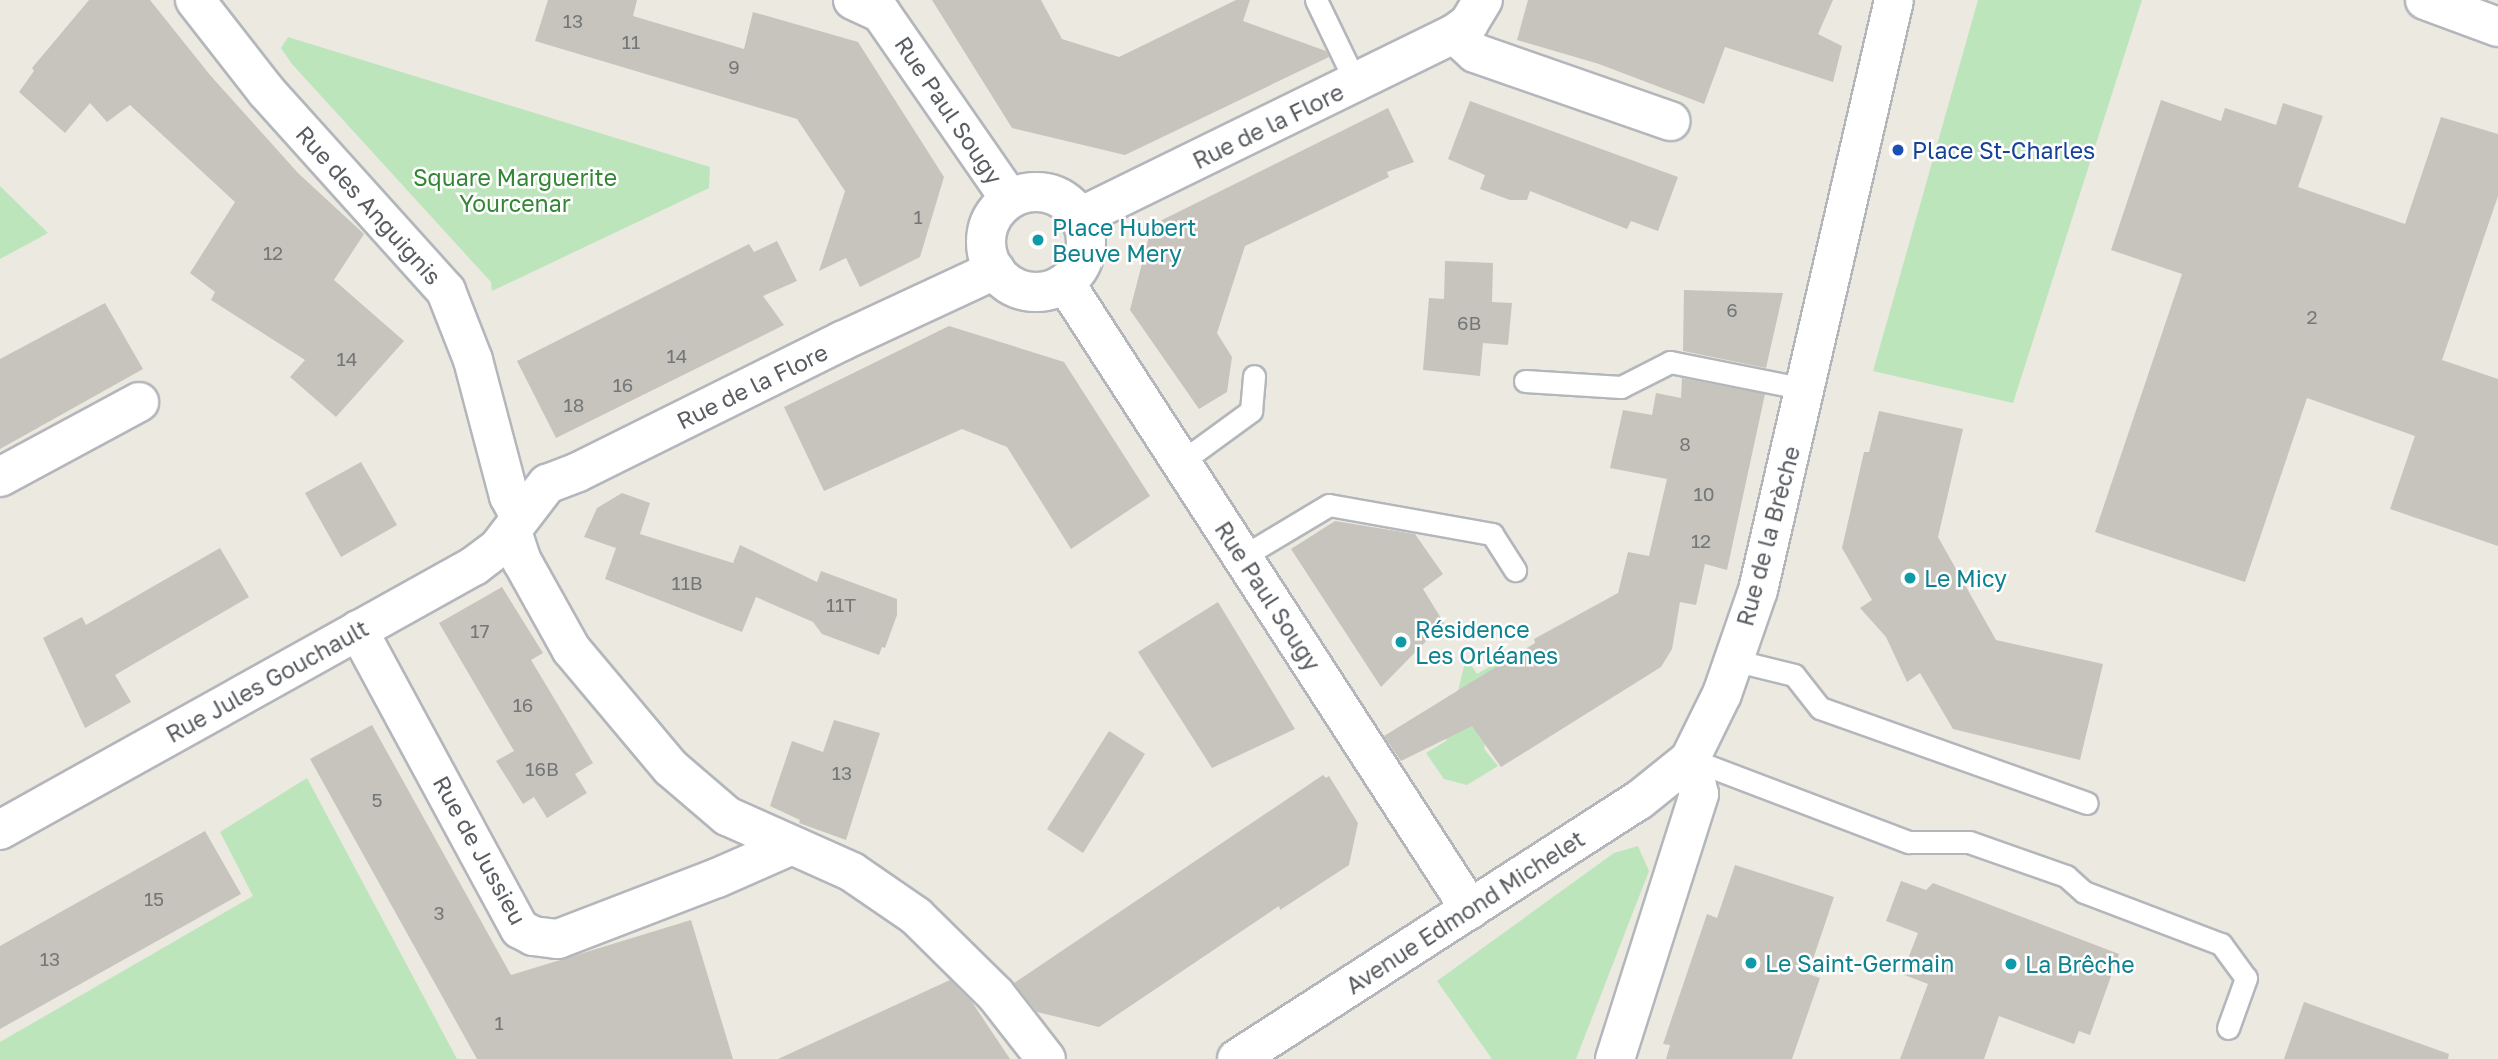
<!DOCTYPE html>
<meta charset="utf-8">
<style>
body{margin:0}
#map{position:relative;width:2498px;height:1059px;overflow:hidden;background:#ece9e0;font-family:"Golos Text",sans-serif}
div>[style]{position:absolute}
.green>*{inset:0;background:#bde5bb}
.building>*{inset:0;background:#c7c4bd}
.roads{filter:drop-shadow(2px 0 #b3b7bb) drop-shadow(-2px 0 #b3b7bb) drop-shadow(0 2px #b3b7bb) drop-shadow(0 -2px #b3b7bb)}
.lane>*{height:21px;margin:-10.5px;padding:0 10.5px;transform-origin:10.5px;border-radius:10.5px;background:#fff}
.street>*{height:38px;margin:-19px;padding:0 19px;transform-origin:19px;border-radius:19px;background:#fff}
.street>.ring{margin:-19px;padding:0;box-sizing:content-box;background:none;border:38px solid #fff;border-radius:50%}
.dots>*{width:19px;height:19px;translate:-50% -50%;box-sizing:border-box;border:4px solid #fff;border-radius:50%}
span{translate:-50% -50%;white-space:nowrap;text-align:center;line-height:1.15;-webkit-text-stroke:5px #fff;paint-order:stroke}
.number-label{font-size:19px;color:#747778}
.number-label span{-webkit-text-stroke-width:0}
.street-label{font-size:23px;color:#595d61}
.transit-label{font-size:23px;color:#164399}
.left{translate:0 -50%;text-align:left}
.park-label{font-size:23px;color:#348535}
.culture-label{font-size:23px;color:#0d838f}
</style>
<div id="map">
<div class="green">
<i style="clip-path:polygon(1978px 0,2142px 0,2013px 403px,1873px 371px)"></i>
<i style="clip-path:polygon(288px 37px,710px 167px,709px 188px,492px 291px,491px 282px,292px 64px,281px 48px)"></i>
<i style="clip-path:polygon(0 186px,48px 233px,0 259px)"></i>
<i style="clip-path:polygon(1506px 657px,1495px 691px,1484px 749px,1498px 766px,1467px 785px,1444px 779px,1426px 753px,1446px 741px,1466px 658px,1477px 674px)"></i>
<i style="clip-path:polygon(307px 778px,457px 1059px,0 1059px,0 1042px,253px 896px,220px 832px)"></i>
<i style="clip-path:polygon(1638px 846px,1649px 871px,1576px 1059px,1492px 1059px,1437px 981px,1614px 853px)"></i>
</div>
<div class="building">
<i style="clip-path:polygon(89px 0,150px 0,210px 75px,298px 173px,364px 234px,334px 280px,404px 341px,336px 417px,290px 377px,305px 360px,211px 300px,215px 292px,190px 273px,235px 202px,130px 105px,107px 122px,90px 103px,65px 133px,19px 92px,34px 71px,32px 68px)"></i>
<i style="clip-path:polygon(548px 0,637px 0,633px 16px,744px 49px,753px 12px,858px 42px,944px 177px,920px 257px,860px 287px,846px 258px,819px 271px,845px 191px,797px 119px,535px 41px)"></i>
<i style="clip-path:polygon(932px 0,1041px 0,1062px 39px,1119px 57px,1236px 0,1250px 0,1243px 21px,1326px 51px,1329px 57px,1125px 155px,1012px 128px)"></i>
<i style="clip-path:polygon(1528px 0,1833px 0,1818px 34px,1842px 46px,1833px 82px,1725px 47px,1704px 104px,1599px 64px,1517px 40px)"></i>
<i style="clip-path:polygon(2161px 100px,2221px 121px,2225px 108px,2276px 125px,2283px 103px,2323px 116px,2298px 187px,2405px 224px,2441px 117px,2498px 134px,2498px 196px,2442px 360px,2498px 379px,2498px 546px,2390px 509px,2415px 436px,2307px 398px,2245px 582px,2095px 532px,2182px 274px,2111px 250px)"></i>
<i style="clip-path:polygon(1470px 101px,1678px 177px,1658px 231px,1631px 221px,1627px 229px,1530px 191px,1527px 200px,1510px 200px,1480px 189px,1485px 175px,1448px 159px)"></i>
<i style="clip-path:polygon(1388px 108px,1414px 162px,1387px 172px,1389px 177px,1245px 246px,1217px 333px,1232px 357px,1227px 392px,1199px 409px,1130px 310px,1152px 225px)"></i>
<i style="clip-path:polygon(777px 241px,797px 281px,763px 296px,784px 325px,556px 438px,517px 361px,749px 244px,754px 252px)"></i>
<i style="clip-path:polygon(1445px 261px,1493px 263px,1492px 302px,1512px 303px,1508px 345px,1483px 343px,1480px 376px,1423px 370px,1429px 298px,1444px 299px)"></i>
<i style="clip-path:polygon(1684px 290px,1783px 293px,1766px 368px,1683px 351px)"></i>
<i style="clip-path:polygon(105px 303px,143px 369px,0 449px,0 359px)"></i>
<i style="clip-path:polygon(949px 326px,1064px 362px,1150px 496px,1071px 549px,1007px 447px,962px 429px,824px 491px,784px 407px)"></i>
<i style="clip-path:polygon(1682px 378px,1765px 394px,1727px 570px,1705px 564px,1696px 605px,1680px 602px,1672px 649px,1661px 667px,1501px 767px,1472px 726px,1401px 761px,1384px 736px,1535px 643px,1534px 639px,1618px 593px,1628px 552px,1649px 556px,1667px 479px,1610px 468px,1623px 410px,1652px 415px,1656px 393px,1681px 398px)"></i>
<i style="clip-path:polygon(1879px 411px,1963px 429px,1938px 537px,1996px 640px,2103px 664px,2080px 760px,1953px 729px,1920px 673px,1907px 682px,1886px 637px,1860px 608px,1872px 600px,1842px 548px,1864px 452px,1869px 452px)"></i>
<i style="clip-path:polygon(361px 462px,397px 525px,341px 557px,305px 493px)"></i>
<i style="clip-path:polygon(622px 493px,650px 503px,640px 534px,733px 563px,740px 545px,817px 582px,821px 571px,897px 599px,897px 615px,885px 648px,882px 647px,879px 655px,822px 634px,813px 622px,756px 597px,742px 632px,605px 579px,616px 548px,584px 537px,597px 508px)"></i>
<i style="clip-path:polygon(1335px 521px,1415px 534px,1443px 574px,1423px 589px,1444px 623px,1381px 687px,1291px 549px)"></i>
<i style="clip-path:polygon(220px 548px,249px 597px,115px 675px,131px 702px,85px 728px,43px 638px,82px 617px,86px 625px)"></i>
<i style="clip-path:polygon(502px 587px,543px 653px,531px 660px,593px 763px,575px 774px,587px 793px,547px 818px,534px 797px,523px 804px,496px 761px,514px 751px,439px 623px)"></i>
<i style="clip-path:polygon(1218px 602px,1295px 729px,1212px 768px,1138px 652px)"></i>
<i style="clip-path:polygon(834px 720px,880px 733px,846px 840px,799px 823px,800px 820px,770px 806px,792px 741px,823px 752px)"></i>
<i style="clip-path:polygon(372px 725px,511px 975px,691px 920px,733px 1059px,477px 1059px,310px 759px)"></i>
<i style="clip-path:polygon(1109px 731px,1145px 754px,1083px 853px,1047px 829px)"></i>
<i style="clip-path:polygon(1323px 775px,1326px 778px,1329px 776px,1358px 823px,1349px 865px,1280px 910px,1279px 906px,1099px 1027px,1037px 1012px,1014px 983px)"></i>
<i style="clip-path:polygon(205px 831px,241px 894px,0 1029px,0 946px)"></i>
<i style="clip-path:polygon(1735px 865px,1834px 897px,1808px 974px,1820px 978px,1792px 1059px,1666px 1059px,1670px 1045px,1663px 1044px,1707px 914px,1717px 918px)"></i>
<i style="clip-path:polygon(1901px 881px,1926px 890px,1933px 883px,2119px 954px,2090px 1035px,2079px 1031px,2074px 1044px,1999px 1016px,1984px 1059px,1900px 1059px,1928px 984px,1902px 974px,1918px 933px,1886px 921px)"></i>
<i style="clip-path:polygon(950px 980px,972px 1002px,1010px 1059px,778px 1059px)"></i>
<i style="clip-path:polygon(2304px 1002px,2449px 1054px,2448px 1059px,2284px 1059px)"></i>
</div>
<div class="roads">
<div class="lane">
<i style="left:1316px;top:0;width:92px;rotate:64.3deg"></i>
<i style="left:1525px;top:381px;width:96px;rotate:3.6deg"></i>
<i style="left:1621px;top:387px;width:55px;rotate:-27deg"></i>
<i style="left:1670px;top:362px;width:138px;rotate:11.3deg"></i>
<i style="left:1181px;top:462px;width:87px;rotate:-36.1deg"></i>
<i style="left:1251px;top:411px;width:35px;rotate:-85deg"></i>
<i style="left:1242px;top:557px;width:101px;rotate:-30.9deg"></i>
<i style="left:1329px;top:505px;width:166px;rotate:10.1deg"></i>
<i style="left:1492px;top:534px;width:43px;rotate:57.4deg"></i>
<i style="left:1733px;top:660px;width:63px;rotate:13.8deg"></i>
<i style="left:1794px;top:675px;width:42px;rotate:51.8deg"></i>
<i style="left:1820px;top:708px;width:283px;rotate:19.6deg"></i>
<i style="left:1690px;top:759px;width:234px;rotate:20.8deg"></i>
<i style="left:1909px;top:842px;width:60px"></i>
<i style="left:1969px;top:842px;width:103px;rotate:19.3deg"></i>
<i style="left:2066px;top:876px;width:24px;rotate:42deg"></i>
<i style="left:2084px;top:892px;width:147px;rotate:20.8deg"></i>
<i style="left:2221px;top:944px;width:42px;rotate:53.7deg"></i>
<i style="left:2246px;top:978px;width:53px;rotate:109.8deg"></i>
</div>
<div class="street">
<i style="left:195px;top:0;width:115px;rotate:52deg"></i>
<i style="left:266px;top:91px;width:269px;rotate:48deg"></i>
<i style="left:446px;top:291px;width:74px;rotate:68.6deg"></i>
<i style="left:473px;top:360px;width:141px;rotate:75.2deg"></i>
<i style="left:509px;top:496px;width:21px;rotate:62deg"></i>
<i style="left:853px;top:0;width:31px;rotate:25deg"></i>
<i style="left:881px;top:13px;width:226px;rotate:55.3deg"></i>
<i style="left:2425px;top:0;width:78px;rotate:20.3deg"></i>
<i style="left:1454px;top:34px;width:28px;rotate:42deg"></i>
<i style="left:1475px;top:53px;width:207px;rotate:19.2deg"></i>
<i class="ring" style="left:986px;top:192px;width:62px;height:62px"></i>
<i style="left:1080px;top:217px;width:416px;rotate:-26.1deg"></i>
<i style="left:1454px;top:34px;width:19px;rotate:-36deg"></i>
<i style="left:1469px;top:23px;width:27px;rotate:-59deg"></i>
<i style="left:1065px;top:283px;width:746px;rotate:57.1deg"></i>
<i style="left:0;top:477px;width:158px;rotate:-28.3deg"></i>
<i style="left:512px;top:531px;width:32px;rotate:72deg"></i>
<i style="left:522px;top:561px;width:101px;rotate:60.9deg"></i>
<i style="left:571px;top:649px;width:155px;rotate:50deg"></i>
<i style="left:671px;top:768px;width:74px;rotate:40.6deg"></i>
<i style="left:727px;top:816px;width:137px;rotate:24.1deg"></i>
<i style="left:852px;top:872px;width:78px;rotate:34.5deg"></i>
<i style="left:916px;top:916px;width:112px;rotate:44.6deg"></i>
<i style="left:996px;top:995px;width:81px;rotate:52deg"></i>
<i style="left:358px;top:630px;width:340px;rotate:61.6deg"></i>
<i style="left:520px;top:929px;width:15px;rotate:28deg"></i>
<i style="left:533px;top:936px;width:25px;rotate:7deg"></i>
<i style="left:558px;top:939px;width:170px;rotate:-21deg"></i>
<i style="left:717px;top:878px;width:80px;rotate:-23.7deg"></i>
<i style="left:0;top:830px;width:543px;rotate:-29.12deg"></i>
<i style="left:474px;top:566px;width:30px;rotate:-37deg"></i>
<i style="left:498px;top:548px;width:81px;rotate:-52.6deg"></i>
<i style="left:547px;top:484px;width:33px;rotate:-21deg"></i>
<i style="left:578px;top:472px;width:295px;rotate:-26.4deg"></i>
<i style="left:842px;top:341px;width:169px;rotate:-24.9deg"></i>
<i style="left:1237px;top:1059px;width:477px;rotate:-32.8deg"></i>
<i style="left:1638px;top:801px;width:67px;rotate:-38.9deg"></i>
<i style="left:1615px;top:1059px;width:278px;rotate:-72.4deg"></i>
<i style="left:1699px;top:794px;width:36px;rotate:-104deg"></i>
<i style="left:1690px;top:759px;width:72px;rotate:-63.8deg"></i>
<i style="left:1722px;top:694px;width:110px;rotate:-70.9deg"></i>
<i style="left:1758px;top:590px;width:605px;rotate:-77.02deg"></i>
</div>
</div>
<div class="dots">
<i style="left:1898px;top:150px;background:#1a4fb4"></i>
<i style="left:1038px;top:240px;background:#0f9aa8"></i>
<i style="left:1910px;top:578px;background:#0f9aa8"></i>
<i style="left:1401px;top:642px;background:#0f9aa8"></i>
<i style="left:1751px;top:963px;background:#0f9aa8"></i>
<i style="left:2011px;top:964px;background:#0f9aa8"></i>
</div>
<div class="number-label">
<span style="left:573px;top:21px">13</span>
<span style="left:631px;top:42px">11</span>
<span style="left:734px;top:67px">9</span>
<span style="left:918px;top:217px">1</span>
<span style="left:273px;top:253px">12</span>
<span style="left:1732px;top:310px">6</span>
<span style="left:2312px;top:317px">2</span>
<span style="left:1469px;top:323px">6B</span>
<span style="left:677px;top:356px">14</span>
<span style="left:347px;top:359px">14</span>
<span style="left:623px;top:385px">16</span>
<span style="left:574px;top:405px">18</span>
<span style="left:1685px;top:444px">8</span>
<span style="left:1704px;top:494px">10</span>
<span style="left:1701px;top:541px">12</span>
<span style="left:687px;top:583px">11B</span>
<span style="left:841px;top:605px">11T</span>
<span style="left:480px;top:631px">17</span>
<span style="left:523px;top:705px">16</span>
<span style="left:542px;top:769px">16B</span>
<span style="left:842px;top:773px">13</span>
<span style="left:377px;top:800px">5</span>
<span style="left:154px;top:899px">15</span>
<span style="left:439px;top:913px">3</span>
<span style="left:50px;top:959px">13</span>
<span style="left:499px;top:1023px">1</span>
</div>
<div class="street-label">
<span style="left:949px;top:110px;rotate:56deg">Rue Paul Sougy</span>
<span style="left:1268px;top:126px;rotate:-26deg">Rue de la Flore</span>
<span style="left:369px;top:205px;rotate:48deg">Rue des Anguignis</span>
<span style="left:752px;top:386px;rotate:-26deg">Rue de la Flore</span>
<span style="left:1768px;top:536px;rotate:-75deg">Rue de la Brèche</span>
<span style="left:1268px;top:596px;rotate:57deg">Rue Paul Sougy</span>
<span style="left:267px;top:681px;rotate:-29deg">Rue Jules Gouchault</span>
<span style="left:480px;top:850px;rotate:61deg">Rue de Jussieu</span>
<span style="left:1465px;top:912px;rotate:-33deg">Avenue Edmond Michelet</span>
</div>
<div class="transit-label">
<span class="left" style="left:1912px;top:150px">Place St-Charles</span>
</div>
<div class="park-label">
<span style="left:515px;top:190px">Square Marguerite<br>Yourcenar</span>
</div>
<div class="culture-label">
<span class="left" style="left:1052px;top:240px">Place Hubert<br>Beuve Mery</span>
<span class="left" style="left:1924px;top:578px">Le Micy</span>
<span class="left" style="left:1415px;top:642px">Résidence<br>Les Orléanes</span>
<span class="left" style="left:1765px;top:963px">Le Saint-Germain</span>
<span class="left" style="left:2025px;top:964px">La Brêche</span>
</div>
</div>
